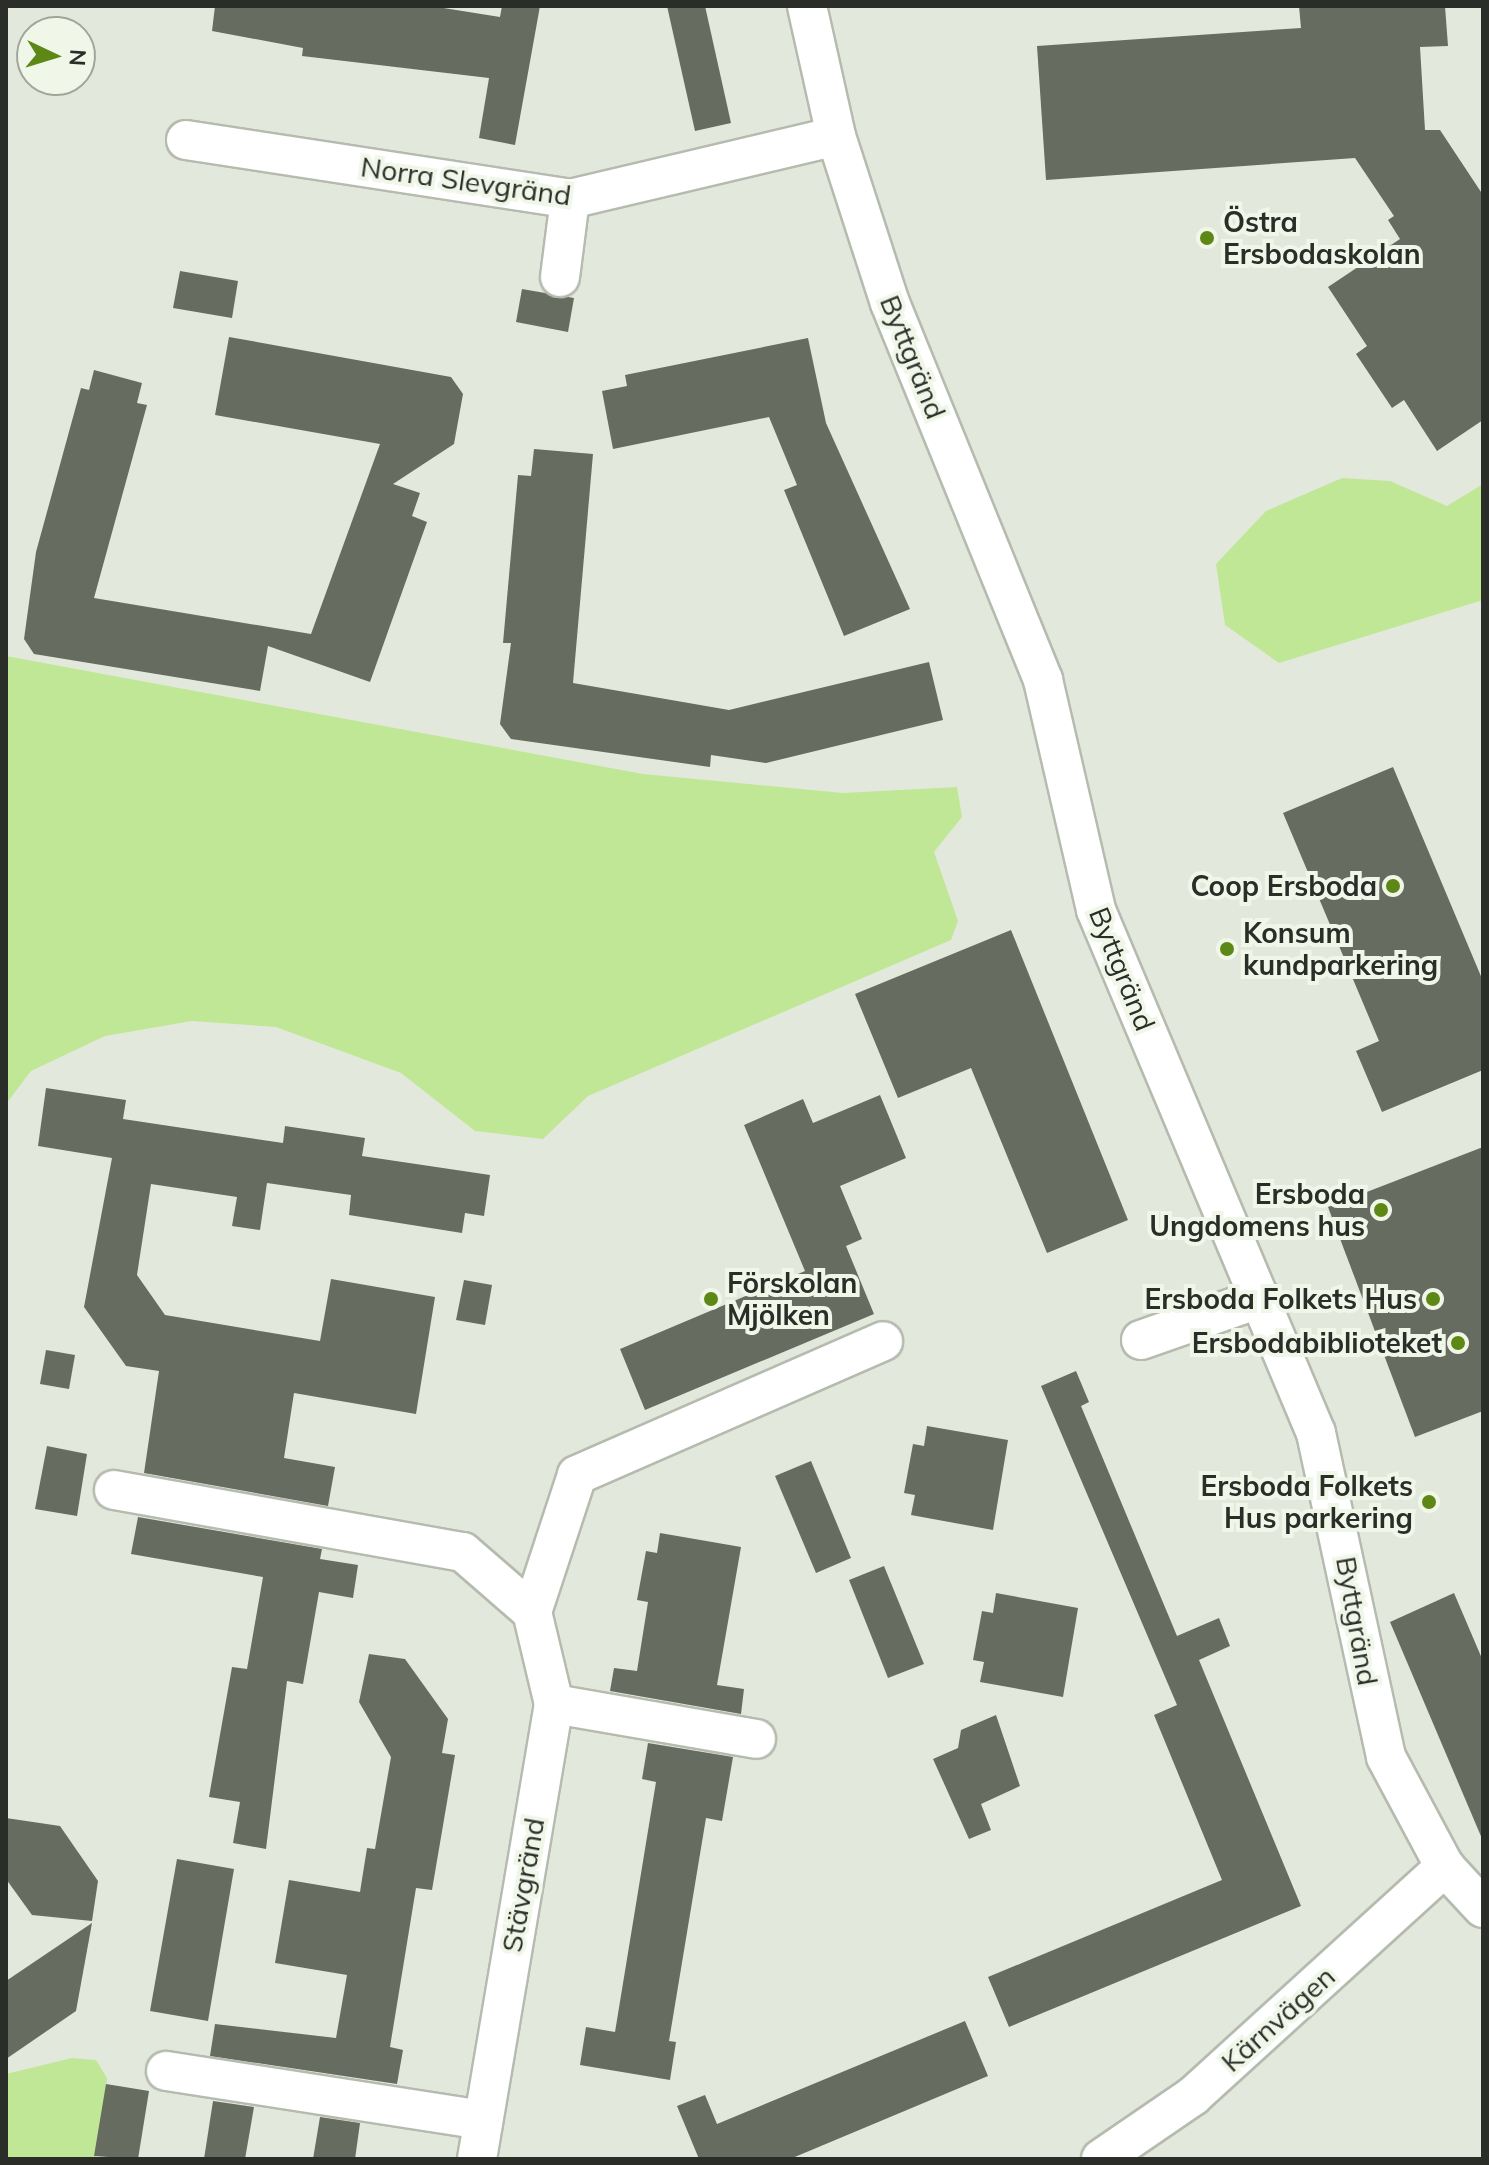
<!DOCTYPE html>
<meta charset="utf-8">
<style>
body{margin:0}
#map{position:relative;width:1489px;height:2165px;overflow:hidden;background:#e2e9dc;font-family:Mulish,sans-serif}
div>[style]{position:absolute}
.green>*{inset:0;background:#c0e796}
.building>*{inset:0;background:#666c60}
.roads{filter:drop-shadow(2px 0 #b5bbae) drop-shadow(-2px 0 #b5bbae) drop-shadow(0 2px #b5bbae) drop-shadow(0 -2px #b5bbae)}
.minor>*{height:38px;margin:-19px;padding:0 19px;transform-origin:19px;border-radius:19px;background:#fff}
.dots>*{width:22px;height:22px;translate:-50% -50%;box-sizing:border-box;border:4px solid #f0f7e9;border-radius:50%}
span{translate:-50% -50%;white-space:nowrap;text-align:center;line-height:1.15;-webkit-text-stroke:8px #f0f7e9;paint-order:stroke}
.street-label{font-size:28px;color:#2a2d28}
.poi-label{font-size:28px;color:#2a2d28;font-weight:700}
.left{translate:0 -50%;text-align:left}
.right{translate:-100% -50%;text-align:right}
.frame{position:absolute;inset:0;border:8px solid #2a2d28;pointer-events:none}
.north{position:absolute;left:16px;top:16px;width:80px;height:80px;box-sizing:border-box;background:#f0f7e9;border:2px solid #a1a69c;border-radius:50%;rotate:94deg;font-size:22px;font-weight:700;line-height:32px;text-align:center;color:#2a2d28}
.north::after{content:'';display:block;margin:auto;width:28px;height:36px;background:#5d8815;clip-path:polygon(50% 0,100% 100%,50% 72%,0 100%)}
</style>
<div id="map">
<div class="green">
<i style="clip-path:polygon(1342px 478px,1390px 481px,1447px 506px,1483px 484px,1483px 600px,1279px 663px,1225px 625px,1216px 564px,1266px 511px)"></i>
<i style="clip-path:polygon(6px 656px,643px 774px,843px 793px,957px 787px,962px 817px,934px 852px,958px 921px,951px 940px,588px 1096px,543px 1139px,475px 1131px,401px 1073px,276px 1027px,192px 1021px,105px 1036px,31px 1071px,6px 1104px)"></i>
<i style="clip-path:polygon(72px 2058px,96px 2060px,107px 2078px,96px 2159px,6px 2159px,6px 2074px)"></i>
</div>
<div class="building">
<i style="clip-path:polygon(215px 6px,431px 6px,500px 17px,502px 6px,540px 6px,515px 145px,479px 138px,489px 78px,302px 56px,303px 48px,212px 31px)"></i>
<i style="clip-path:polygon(667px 6px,705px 6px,731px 123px,695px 131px)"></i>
<i style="clip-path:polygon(1299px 6px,1445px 6px,1448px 46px,1420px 47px,1425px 130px,1440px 130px,1483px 195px,1483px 420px,1437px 451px,1404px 400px,1392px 408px,1356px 354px,1367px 346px,1328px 287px,1400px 239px,1388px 220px,1394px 216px,1355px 158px,1046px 180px,1037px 46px,1301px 28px)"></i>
<i style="clip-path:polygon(180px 271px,238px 281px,232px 318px,173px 308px)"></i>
<i style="clip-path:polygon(522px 289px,574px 298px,568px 332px,516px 322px)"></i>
<i style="clip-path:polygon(229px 337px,451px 377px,463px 394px,454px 444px,393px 484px,420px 493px,412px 516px,427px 522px,370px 682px,268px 646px,260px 691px,34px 654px,24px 639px,36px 552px,81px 388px,89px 390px,94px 370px,142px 383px,137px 403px,147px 405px,94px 598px,311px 634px,380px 444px,215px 415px)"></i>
<i style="clip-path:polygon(808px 338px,826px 423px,910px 609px,844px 636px,784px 490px,797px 485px,769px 417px,613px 449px,602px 391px,627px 386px,625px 375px)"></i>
<i style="clip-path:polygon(534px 449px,593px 454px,573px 683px,729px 710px,929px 662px,943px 720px,766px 763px,711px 755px,710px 767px,511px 739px,500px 724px,511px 643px,503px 643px,518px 475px,531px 476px)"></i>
<i style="clip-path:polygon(1393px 767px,1483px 981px,1483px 1070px,1382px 1112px,1356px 1051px,1379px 1041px,1283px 813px)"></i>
<i style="clip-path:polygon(1011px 930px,1128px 1220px,1047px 1253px,971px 1068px,898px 1098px,855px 994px)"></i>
<i style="clip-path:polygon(46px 1088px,126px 1100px,123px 1119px,283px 1143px,285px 1126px,365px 1138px,362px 1156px,490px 1175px,484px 1216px,465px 1213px,462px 1233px,349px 1215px,351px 1195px,267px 1183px,260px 1230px,232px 1226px,237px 1197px,151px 1184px,137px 1275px,165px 1315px,320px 1341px,331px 1279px,435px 1297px,416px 1414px,294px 1393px,284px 1458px,335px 1467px,328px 1506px,144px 1473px,159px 1371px,126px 1366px,84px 1307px,112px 1158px,38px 1146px)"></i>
<i style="clip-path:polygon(880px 1095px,906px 1158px,840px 1186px,862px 1239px,846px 1246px,874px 1314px,645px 1410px,620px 1349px,805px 1271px,744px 1125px,803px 1099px,813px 1123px)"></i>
<i style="clip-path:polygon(1483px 1147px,1483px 1411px,1415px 1437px,1328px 1207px)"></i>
<i style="clip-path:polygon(464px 1280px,492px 1285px,485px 1325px,456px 1320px)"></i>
<i style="clip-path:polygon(46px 1350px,75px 1355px,69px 1389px,40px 1384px)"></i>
<i style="clip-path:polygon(1076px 1371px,1089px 1402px,1081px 1406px,1177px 1636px,1219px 1618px,1230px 1646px,1199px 1660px,1301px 1906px,1009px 2027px,988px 1977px,1222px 1880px,1154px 1715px,1177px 1705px,1041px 1386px)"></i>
<i style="clip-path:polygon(927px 1426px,1008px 1440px,993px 1530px,911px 1515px,915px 1495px,904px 1493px,913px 1444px,924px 1446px)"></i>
<i style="clip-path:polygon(47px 1446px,87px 1454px,77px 1516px,35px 1509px)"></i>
<i style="clip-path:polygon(811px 1461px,851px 1558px,816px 1573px,775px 1476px)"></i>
<i style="clip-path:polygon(138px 1517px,322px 1549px,320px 1559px,358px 1565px,353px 1598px,319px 1592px,303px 1684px,287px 1681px,266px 1849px,233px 1843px,240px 1802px,209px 1797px,232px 1667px,247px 1669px,263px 1577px,131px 1554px)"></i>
<i style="clip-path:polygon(660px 1533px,741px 1547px,717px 1685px,744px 1689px,741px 1714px,610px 1691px,614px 1668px,637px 1671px,648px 1602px,637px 1600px,646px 1551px,657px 1553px)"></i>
<i style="clip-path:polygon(884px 1566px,924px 1664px,888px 1678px,849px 1580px)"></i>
<i style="clip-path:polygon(996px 1593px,1078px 1608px,1063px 1697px,980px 1682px,984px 1662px,973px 1660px,982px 1611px,993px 1613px)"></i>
<i style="clip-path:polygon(1454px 1593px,1483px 1661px,1483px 1841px,1390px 1622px)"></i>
<i style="clip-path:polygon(369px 1654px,405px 1659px,448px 1719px,442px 1753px,455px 1755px,432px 1890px,416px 1888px,390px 2047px,403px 2050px,397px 2084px,210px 2056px,215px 2024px,336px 2038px,347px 1975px,275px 1963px,289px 1880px,360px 1892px,367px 1848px,375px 1849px,391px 1757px,359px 1702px)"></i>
<i style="clip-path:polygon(996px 1715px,1020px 1786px,981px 1804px,991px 1830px,969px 1839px,933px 1759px,958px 1748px,961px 1730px)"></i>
<i style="clip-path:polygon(648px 1743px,733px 1757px,722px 1821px,706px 1818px,669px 2041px,676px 2042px,670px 2080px,580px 2065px,586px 2027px,615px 2032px,656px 1782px,642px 1779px)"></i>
<i style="clip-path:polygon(6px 1818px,60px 1826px,98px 1881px,92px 1921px,32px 1915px,6px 1879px)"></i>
<i style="clip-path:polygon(177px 1859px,234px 1869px,208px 2021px,150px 2011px)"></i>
<i style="clip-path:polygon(92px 1923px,76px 2011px,6px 2059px,6px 1981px)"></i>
<i style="clip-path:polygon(965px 2021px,988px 2076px,790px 2159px,699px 2159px,677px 2106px,705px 2095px,717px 2124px)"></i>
<i style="clip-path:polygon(106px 2084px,149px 2091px,138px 2159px,94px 2156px)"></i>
<i style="clip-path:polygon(213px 2101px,254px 2107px,245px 2159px,204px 2159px)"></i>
<i style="clip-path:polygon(320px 2117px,360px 2123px,355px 2159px,313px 2159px)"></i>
</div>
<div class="roads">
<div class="minor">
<i style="left:807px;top:6px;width:133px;rotate:77.4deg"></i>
<i style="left:836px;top:136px;width:176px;rotate:72.1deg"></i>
<i style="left:890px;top:303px;width:407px;rotate:67.9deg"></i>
<i style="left:1043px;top:680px;width:236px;rotate:77deg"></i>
<i style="left:1096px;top:910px;width:567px;rotate:67.19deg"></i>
<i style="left:1316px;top:1433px;width:331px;rotate:77.8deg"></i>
<i style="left:1386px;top:1757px;width:125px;rotate:61.8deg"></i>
<i style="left:1445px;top:1867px;width:56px;rotate:47.2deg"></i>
<i style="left:186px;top:140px;width:389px;rotate:8.7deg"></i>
<i style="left:570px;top:199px;width:273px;rotate:-13.3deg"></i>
<i style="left:560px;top:277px;width:79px;rotate:-82.7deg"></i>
<i style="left:1141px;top:1340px;width:127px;rotate:-19.3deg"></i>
<i style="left:114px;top:1490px;width:354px;rotate:10.1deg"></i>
<i style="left:463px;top:1552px;width:91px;rotate:41deg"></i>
<i style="left:532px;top:1612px;width:144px;rotate:-71.8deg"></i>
<i style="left:577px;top:1475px;width:334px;rotate:-23.6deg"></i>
<i style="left:554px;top:1704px;width:205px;rotate:9.8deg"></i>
<i style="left:166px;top:2071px;width:321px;rotate:8.8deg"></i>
<i style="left:477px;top:2159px;width:461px;rotate:-80.4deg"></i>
<i style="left:554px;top:1704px;width:95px;rotate:-103.4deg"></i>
<i style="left:1101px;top:2159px;width:112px;rotate:-34.4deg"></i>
<i style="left:1193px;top:2096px;width:341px;rotate:-42.3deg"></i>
</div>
</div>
<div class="dots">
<i style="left:1207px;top:238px;background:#5d8815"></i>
<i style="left:1393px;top:886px;background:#5d8815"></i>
<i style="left:1227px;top:949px;background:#5d8815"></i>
<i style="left:1381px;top:1210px;background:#5d8815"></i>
<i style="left:711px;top:1299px;background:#5d8815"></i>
<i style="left:1433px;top:1299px;background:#5d8815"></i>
<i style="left:1458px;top:1343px;background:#5d8815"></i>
<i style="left:1429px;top:1502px;background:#5d8815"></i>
</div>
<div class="street-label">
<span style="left:466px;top:181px;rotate:8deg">Norra Slevgränd</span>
<span style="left:913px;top:357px;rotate:68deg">Byttgränd</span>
<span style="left:1122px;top:969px;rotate:68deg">Byttgränd</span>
<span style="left:1357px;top:1621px;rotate:80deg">Byttgränd</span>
<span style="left:523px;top:1885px;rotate:-80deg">Stävgränd</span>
<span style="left:1278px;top:2019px;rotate:-42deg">Kärnvägen</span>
</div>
<div class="poi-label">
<span class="left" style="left:1223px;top:238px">Östra<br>Ersbodaskolan</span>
<span class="right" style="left:1377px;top:886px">Coop Ersboda</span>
<span class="left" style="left:1243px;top:949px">Konsum<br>kundparkering</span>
<span class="right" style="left:1365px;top:1210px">Ersboda<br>Ungdomens hus</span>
<span class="left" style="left:727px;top:1299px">Förskolan<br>Mjölken</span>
<span class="right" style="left:1417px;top:1299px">Ersboda Folkets Hus</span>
<span class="right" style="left:1442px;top:1343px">Ersbodabiblioteket</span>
<span class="right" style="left:1413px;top:1502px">Ersboda Folkets<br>Hus parkering</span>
</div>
<div class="frame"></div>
<div class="north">N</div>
</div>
